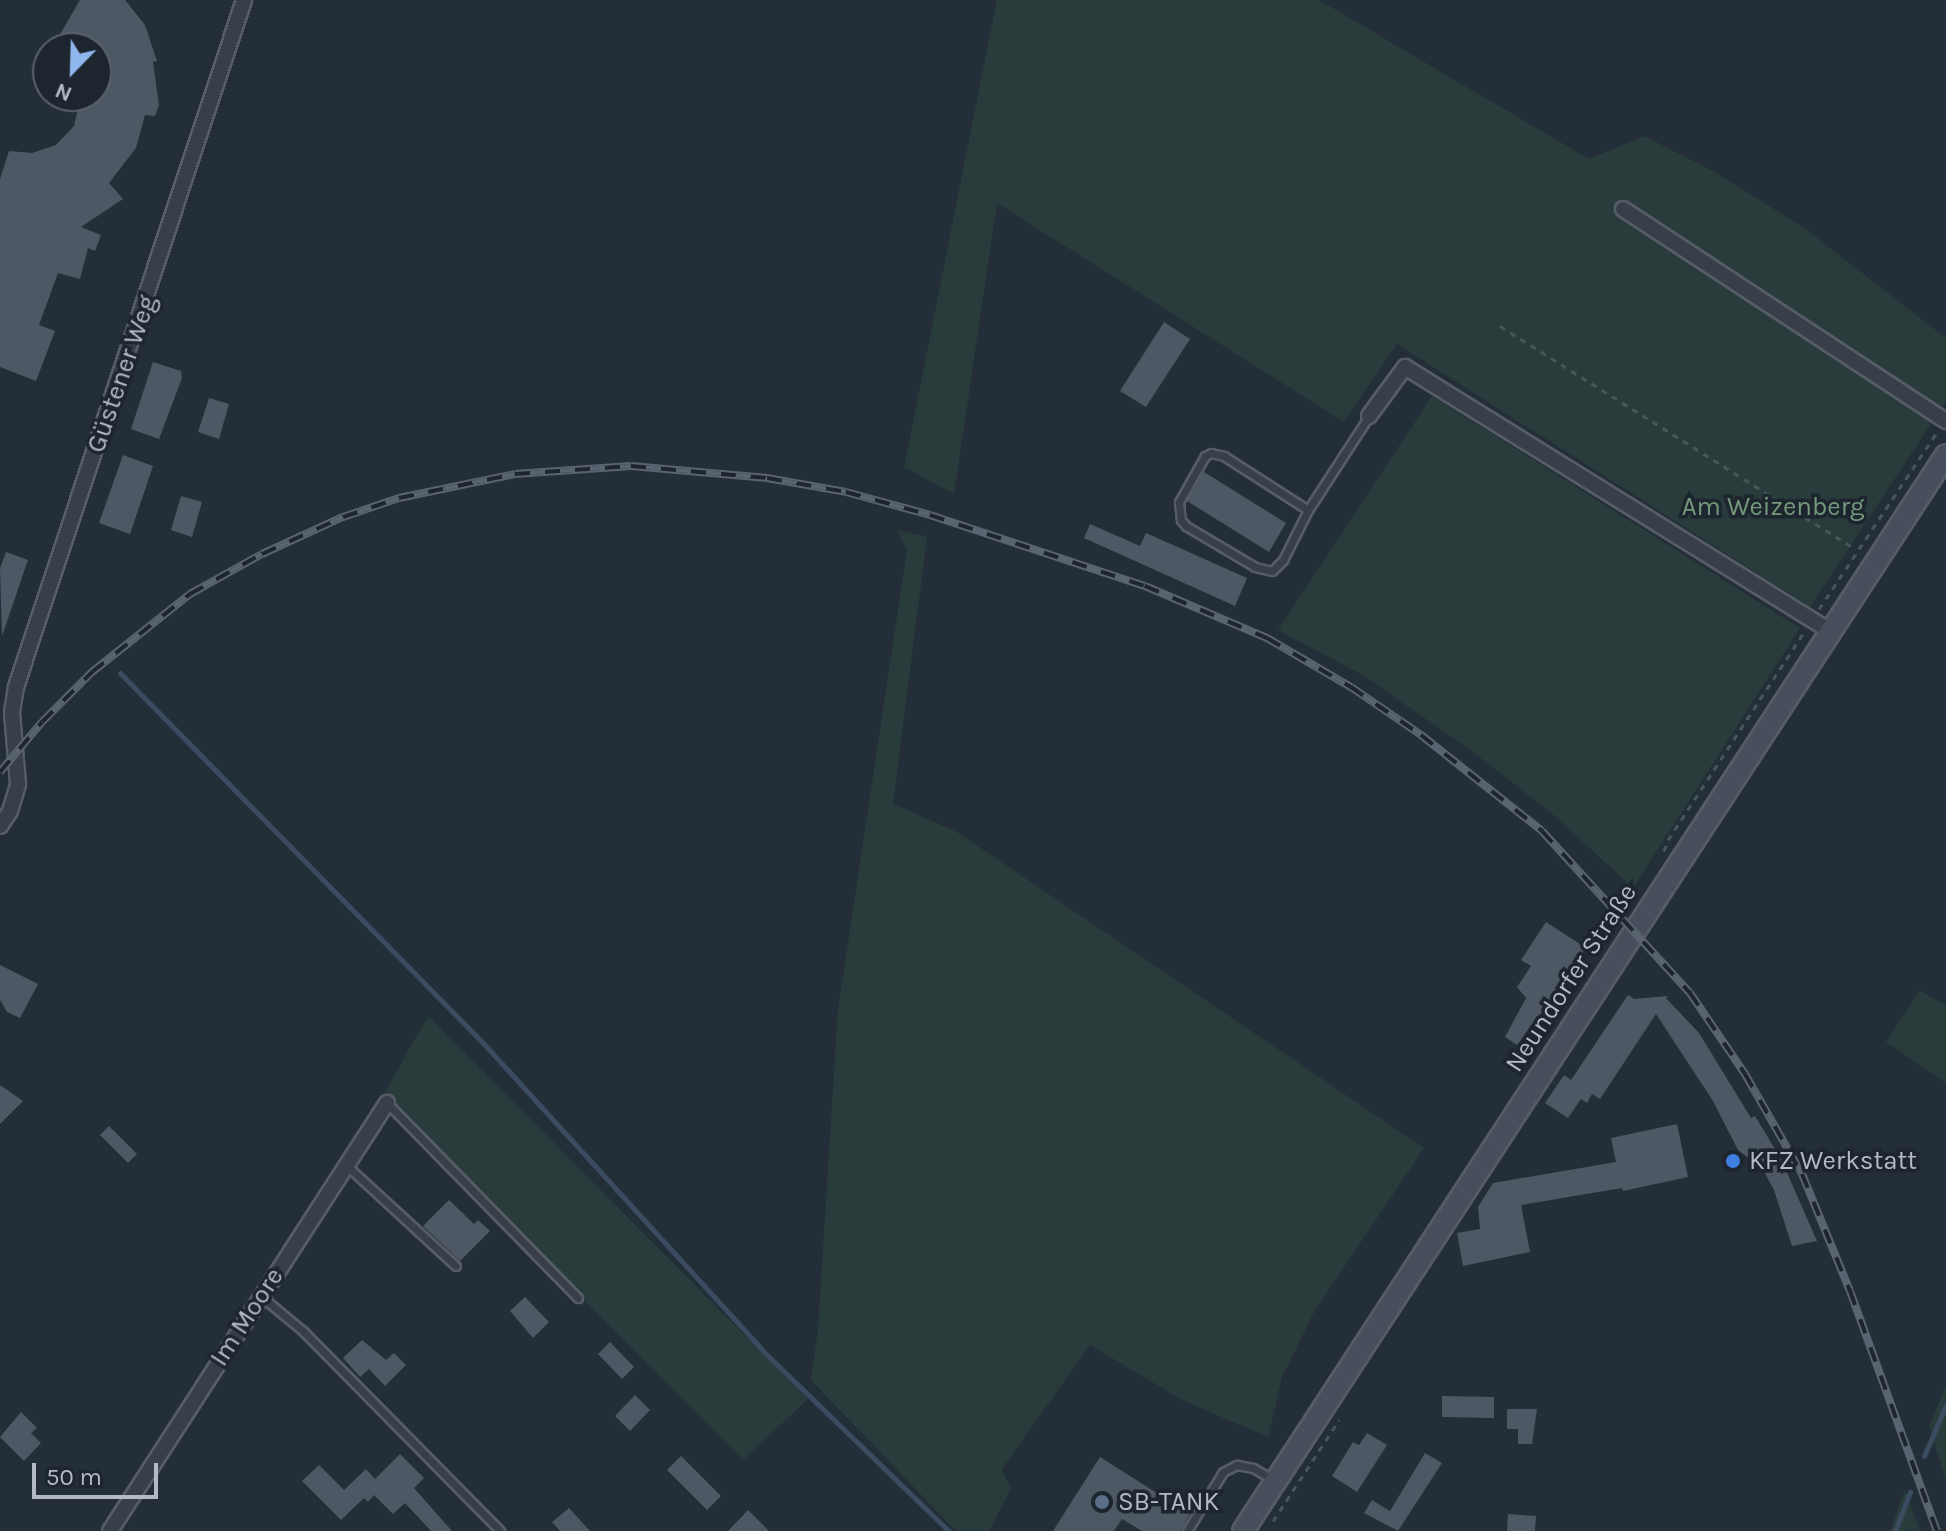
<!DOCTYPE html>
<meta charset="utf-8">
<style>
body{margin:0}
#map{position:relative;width:1946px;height:1531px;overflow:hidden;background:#242e38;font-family:Karla,sans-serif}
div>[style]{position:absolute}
.green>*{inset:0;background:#293c3b}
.stream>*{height:5px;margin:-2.5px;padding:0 2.5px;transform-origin:2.5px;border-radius:2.5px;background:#3c4c60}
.building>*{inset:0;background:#4d5864}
.path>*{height:3px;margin-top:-1.5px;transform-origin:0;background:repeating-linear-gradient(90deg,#465759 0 6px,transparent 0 12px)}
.roads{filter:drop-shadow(2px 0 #565d67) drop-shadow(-2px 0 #565d67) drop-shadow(0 2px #565d67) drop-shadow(0 -2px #565d67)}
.service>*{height:7px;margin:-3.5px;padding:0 3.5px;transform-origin:3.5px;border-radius:3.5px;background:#383f49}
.minor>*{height:14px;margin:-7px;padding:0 7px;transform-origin:7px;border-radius:7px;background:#383f49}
.secondary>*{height:20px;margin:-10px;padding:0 10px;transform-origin:10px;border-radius:10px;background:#464f5b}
.rail>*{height:8px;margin-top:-4px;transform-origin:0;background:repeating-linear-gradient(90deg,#1d252e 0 15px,#5a6470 0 30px);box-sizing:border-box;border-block:2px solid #5a6470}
.dots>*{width:22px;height:22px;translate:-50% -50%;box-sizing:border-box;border:4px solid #1d252e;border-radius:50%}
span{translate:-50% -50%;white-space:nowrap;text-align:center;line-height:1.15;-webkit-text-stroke:7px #1d252e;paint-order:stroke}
.street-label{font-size:26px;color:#b3bac5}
.park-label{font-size:26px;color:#74987b}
.poi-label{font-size:26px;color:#b3bac5}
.left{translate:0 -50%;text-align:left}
.north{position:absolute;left:32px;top:32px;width:80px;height:80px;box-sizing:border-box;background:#1d252e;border:2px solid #59616a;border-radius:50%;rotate:203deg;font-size:22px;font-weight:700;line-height:32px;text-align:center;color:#b3bac5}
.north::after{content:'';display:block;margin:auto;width:28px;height:36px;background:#90b7ed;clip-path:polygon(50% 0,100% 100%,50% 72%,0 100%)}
.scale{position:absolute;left:32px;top:1463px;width:126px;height:36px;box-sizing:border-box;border:4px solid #b3bac5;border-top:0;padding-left:10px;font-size:24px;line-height:28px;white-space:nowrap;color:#b3bac5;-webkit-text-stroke:6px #1d252e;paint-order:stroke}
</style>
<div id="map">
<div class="green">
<i style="clip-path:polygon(997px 0,1319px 0,1589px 159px,1644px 136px,1715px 172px,1803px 227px,1946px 338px,1946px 401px,1810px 607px,1397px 344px,1344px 422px,997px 203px,954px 494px,904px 467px)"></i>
<i style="clip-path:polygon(1432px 396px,1800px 628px,1633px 888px,1547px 809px,1470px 750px,1366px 677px,1278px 630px)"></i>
<i style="clip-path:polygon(897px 530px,927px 537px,893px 804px,957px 832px,1424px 1148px,1314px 1312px,1282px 1377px,1268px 1437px,1184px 1401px,1090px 1345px,1002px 1469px,1011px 1489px,989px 1531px,956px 1531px,811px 1380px,818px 1330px,838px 1009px,907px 550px)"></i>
<i style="clip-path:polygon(1920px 990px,1946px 1006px,1946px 1083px,1886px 1042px)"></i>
<i style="clip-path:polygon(428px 1016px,808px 1399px,743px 1460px,382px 1097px)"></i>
<i style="clip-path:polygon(1946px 1385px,1946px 1481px,1929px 1426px)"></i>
<i style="clip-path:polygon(1905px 1489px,1920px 1531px,1890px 1531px)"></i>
</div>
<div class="stream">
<i style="left:120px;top:673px;width:521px;rotate:45.54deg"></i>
<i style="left:485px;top:1045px;width:413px;rotate:47.7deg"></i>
<i style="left:763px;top:1351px;width:259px;rotate:44.1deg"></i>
<i style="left:1924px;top:1456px;width:56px;rotate:-66.7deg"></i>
<i style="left:1895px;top:1531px;width:42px;rotate:-69deg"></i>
</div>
<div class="building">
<i style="clip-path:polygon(80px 0,125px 0,145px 25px,157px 61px,153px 62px,159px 105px,155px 116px,145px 115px,136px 148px,109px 183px,123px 199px,81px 227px,101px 235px,95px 251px,88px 248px,80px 279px,58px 273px,39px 325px,55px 331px,36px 381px,0 367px,0 179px,9px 151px,32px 153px,56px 145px,74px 126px,81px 96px,96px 96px,96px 48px,52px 48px)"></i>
<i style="clip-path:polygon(1164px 322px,1190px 339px,1146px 407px,1120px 391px)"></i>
<i style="clip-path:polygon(153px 362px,181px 371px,182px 378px,159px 439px,131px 429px)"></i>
<i style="clip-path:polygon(209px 398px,229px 404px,219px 439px,198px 432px)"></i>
<i style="clip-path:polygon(123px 455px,153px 466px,130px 534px,99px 523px)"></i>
<i style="clip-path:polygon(1204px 472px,1286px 523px,1269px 552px,1187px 501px)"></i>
<i style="clip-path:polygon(181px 496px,202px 502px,192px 537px,171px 530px)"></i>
<i style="clip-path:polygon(1090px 524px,1140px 546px,1146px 533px,1247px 578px,1235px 606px,1084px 538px)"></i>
<i style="clip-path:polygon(6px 552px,28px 560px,2px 636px,0 568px)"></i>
<i style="clip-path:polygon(1546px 922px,1586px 948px,1556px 993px,1565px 999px,1553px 1017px,1543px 1011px,1517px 1045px,1505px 1037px,1526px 998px,1517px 987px,1531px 966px,1521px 960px)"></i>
<i style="clip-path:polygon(0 965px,38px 984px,20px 1018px,7px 1012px,0 1000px)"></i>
<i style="clip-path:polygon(1628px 995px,1634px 999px,1668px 996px,1666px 998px,1699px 1033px,1751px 1118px,1755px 1116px,1781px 1159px,1817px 1241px,1792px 1246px,1774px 1190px,1762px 1168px,1738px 1150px,1713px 1101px,1656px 1014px,1600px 1099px,1592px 1094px,1587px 1103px,1581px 1099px,1568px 1118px,1545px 1103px,1564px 1075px,1571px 1080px)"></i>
<i style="clip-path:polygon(0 1085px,23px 1101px,0 1124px)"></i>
<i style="clip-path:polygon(1677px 1124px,1688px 1177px,1623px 1191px,1622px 1188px,1521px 1205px,1530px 1252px,1463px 1266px,1457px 1233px,1480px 1229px,1478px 1207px,1493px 1183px,1616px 1162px,1611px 1138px)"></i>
<i style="clip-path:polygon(109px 1126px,137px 1154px,128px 1163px,100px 1135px)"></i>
<i style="clip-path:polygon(449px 1200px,474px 1224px,478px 1220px,490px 1231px,460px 1261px,423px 1226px)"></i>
<i style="clip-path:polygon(525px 1297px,549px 1322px,533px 1338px,510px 1311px)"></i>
<i style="clip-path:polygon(362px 1340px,386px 1360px,394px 1353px,406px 1365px,385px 1386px,369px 1369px,360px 1377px,343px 1358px)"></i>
<i style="clip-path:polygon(610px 1342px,634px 1367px,622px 1379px,598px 1354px)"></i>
<i style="clip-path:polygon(635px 1395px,650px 1410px,630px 1431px,615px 1416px)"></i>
<i style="clip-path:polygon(1442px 1396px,1494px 1397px,1494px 1418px,1442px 1417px)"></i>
<i style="clip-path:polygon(1507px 1409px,1537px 1409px,1532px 1444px,1518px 1444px,1518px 1429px,1507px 1429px)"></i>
<i style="clip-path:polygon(21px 1412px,37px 1428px,31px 1433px,41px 1443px,24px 1461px,0 1437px)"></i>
<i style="clip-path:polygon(1367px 1433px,1387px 1445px,1357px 1492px,1332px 1476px,1353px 1442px,1359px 1445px)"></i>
<i style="clip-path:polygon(1425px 1453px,1442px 1463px,1398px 1531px,1364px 1513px,1372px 1500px,1390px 1511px)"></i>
<i style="clip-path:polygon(400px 1454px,424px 1478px,414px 1488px,452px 1531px,431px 1531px,405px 1503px,393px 1514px,374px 1495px,368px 1502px,364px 1498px,341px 1520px,302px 1481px,319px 1465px,344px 1490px,366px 1469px,375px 1479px)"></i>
<i style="clip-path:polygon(681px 1456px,721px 1496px,707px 1510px,667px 1470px)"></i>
<i style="clip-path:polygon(1100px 1457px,1190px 1514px,1181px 1531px,1142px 1531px,1122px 1519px,1114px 1531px,1053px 1531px)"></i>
<i style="clip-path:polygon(569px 1508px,590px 1531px,560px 1531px,552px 1522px)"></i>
<i style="clip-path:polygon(748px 1510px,769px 1531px,728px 1531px)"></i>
<i style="clip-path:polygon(1508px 1514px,1536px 1516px,1535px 1531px,1507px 1531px)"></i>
</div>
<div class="path">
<i style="left:1500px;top:326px;width:420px;rotate:32.1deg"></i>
<i style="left:1819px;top:609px;width:213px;rotate:-56.3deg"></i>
<i style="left:1664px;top:851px;width:12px;rotate:-70deg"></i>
<i style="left:1668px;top:840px;width:249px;rotate:-56.8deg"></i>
<i style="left:1273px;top:1521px;width:121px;rotate:-56.8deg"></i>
</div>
<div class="roads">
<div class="service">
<i style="left:1308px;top:510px;width:100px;rotate:-147.3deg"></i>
<i style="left:1224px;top:456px;width:13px;rotate:-167deg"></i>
<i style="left:1211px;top:453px;width:7px;rotate:153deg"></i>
<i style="left:1205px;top:456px;width:53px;rotate:119.5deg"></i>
<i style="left:1179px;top:502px;width:18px;rotate:84deg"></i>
<i style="left:1181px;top:520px;width:8px;rotate:50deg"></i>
<i style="left:1186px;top:526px;width:80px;rotate:30.7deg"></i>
<i style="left:1255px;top:567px;width:17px;rotate:13deg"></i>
<i style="left:1272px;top:571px;width:16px;rotate:-45deg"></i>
<i style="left:1283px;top:560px;width:56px;rotate:-63.4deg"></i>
<i style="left:1308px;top:510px;width:112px;rotate:-57deg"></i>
<i style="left:387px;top:1103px;width:273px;rotate:45.6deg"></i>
<i style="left:346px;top:1165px;width:149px;rotate:42.6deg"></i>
<i style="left:262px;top:1297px;width:53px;rotate:39.7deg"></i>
<i style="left:303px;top:1331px;width:281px;rotate:45.4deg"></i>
<i style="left:1187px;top:1531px;width:69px;rotate:-58.6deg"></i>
<i style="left:1223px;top:1472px;width:16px;rotate:-27deg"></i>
<i style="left:1237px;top:1465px;width:16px;rotate:11deg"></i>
<i style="left:1253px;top:1468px;width:24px;rotate:30deg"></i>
</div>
<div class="minor">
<i style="left:1623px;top:209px;width:386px;rotate:33.3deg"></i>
<i style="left:1369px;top:416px;width:61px;rotate:-53.7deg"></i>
<i style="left:1405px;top:367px;width:500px;rotate:31.85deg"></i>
<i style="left:0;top:826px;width:18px;rotate:-56deg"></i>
<i style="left:10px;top:811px;width:28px;rotate:-73deg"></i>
<i style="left:18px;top:784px;width:72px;rotate:-94.8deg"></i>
<i style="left:12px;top:712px;width:25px;rotate:-81deg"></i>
<i style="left:16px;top:687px;width:724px;rotate:-71.64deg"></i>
<i style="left:110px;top:1531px;width:510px;rotate:-57.09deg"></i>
</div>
<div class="secondary">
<i style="left:1243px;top:1531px;width:1285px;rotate:-56.84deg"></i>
</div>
</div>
<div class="rail">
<i style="left:0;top:772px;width:65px;rotate:-50deg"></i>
<i style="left:42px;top:722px;width:71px;rotate:-45deg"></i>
<i style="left:92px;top:672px;width:125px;rotate:-38.5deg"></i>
<i style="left:190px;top:594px;width:82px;rotate:-29.1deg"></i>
<i style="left:262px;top:554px;width:89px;rotate:-24.6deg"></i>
<i style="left:343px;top:517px;width:59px;rotate:-18.7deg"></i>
<i style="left:399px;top:498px;width:118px;rotate:-11.7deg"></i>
<i style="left:515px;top:474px;width:116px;rotate:-3.9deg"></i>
<i style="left:631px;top:466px;width:137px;rotate:5deg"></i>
<i style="left:767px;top:478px;width:80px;rotate:10deg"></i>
<i style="left:846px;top:492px;width:87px;rotate:15.3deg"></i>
<i style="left:930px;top:515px;width:226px;rotate:18.3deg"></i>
<i style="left:1145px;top:586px;width:133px;rotate:23.1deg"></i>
<i style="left:1267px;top:638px;width:97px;rotate:30.3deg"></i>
<i style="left:1351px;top:687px;width:85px;rotate:34.4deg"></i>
<i style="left:1421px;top:735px;width:154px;rotate:38.4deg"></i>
<i style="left:1542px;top:831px;width:219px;rotate:47.6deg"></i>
<i style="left:1690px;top:993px;width:98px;rotate:55.8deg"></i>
<i style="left:1745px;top:1074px;width:115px;rotate:60.3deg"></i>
<i style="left:1802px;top:1174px;width:126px;rotate:67.7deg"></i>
<i style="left:1850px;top:1291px;width:255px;rotate:70.1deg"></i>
</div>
<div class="dots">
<i style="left:1733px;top:1161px;background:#3f7fe0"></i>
<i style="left:1102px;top:1502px;background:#5c6f8a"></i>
</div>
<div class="street-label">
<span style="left:122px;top:374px;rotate:-71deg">Güstener Weg</span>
<span style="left:1571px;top:978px;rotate:-57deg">Neundorfer Straße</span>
<span style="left:247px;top:1317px;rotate:-57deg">Im Moore</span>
</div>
<div class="park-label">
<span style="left:1773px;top:507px">Am Weizenberg</span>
</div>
<div class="poi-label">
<span class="left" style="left:1749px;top:1161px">KFZ Werkstatt</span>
<span class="left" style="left:1118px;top:1502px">SB-TANK</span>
</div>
<div class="north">N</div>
<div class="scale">50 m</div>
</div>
